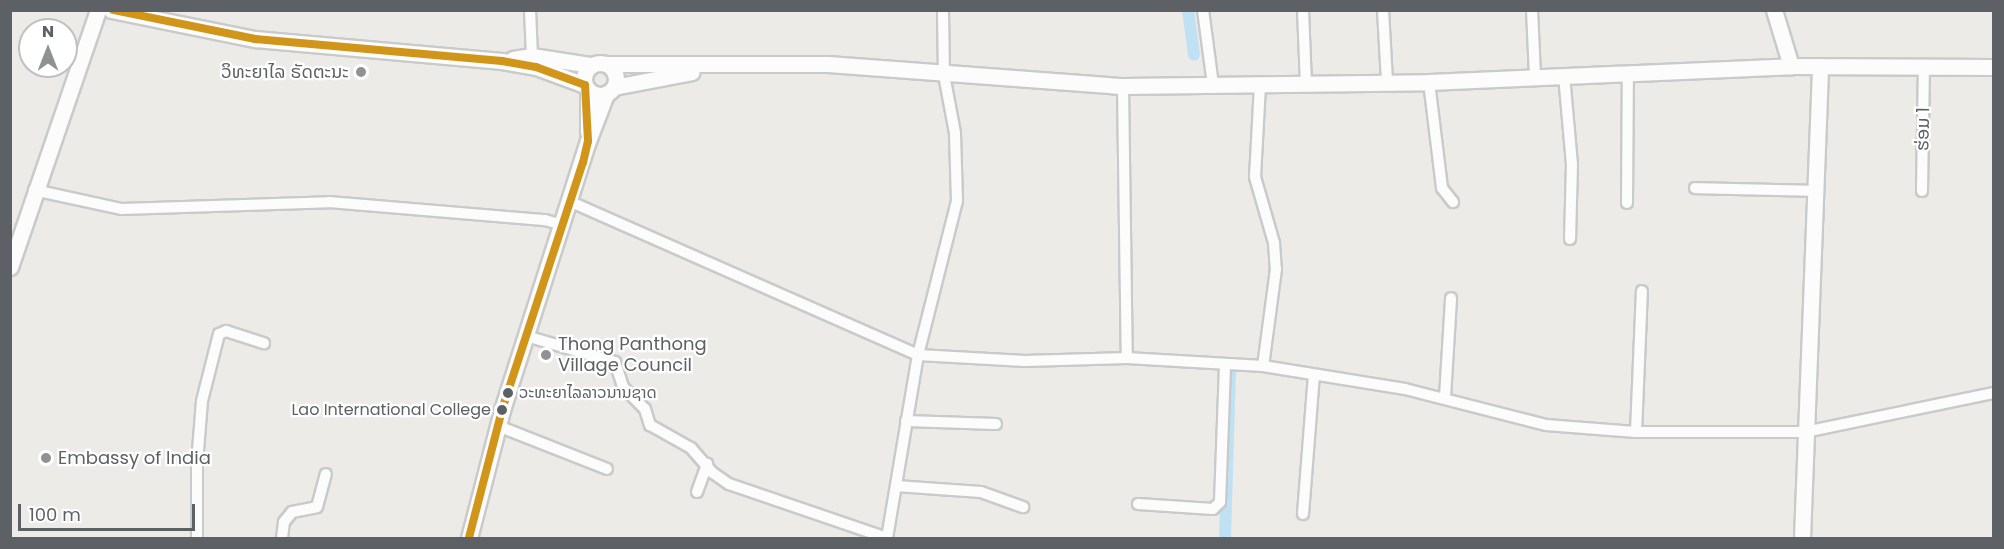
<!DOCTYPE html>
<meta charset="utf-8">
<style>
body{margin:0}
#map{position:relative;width:2004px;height:549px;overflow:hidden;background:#edebe8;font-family:Poppins,"Noto Sans Lao",sans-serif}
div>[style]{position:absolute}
.canal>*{height:12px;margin:-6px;padding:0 6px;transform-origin:6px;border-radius:6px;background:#c0e0f4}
.roads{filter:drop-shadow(2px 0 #c9caca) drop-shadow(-2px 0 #c9caca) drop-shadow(0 2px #c9caca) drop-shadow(0 -2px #c9caca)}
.street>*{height:10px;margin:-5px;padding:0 5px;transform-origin:5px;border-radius:5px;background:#fcfcfc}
.secondary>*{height:15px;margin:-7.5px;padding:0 7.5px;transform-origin:7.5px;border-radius:7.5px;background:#fcfcfc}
.secondary>.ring{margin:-7.5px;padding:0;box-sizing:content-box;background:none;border:15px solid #fcfcfc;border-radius:50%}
.bus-1>*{height:8px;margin:-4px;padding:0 4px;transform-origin:4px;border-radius:4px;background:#d09519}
.dots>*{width:16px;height:16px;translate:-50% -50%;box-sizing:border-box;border:3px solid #fff;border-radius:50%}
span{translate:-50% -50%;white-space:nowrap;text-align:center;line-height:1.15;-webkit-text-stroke:4.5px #fff;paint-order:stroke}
.bus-label{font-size:16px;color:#5d6165}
.left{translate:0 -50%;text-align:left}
.right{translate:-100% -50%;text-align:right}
.poi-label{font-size:18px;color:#5d6165}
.street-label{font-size:18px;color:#5d6165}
.frame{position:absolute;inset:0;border:12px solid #5d6165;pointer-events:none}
.north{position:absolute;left:18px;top:18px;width:60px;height:60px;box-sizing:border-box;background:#fff;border:2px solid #bec0c1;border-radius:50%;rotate:0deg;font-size:16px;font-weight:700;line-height:24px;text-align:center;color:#5d6165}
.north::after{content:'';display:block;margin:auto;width:21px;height:27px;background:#8f9193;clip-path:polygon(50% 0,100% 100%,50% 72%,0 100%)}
.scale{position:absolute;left:18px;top:504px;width:177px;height:27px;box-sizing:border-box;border:3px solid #5d6165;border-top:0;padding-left:8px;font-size:18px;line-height:21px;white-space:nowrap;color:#5d6165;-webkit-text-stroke:4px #fff;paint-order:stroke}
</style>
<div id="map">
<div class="canal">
<i style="left:1188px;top:10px;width:45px;rotate:82.4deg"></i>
<i style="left:1225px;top:538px;width:167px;rotate:-88.3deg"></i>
</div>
<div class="roads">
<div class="street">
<i style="left:530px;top:10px;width:46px;rotate:87.5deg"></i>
<i style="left:1203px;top:10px;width:76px;rotate:82.4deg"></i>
<i style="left:1303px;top:10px;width:74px;rotate:87.7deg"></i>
<i style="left:1383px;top:10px;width:72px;rotate:86.8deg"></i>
<i style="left:1532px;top:10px;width:67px;rotate:87.4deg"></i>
<i style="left:1564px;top:75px;width:89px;rotate:84.9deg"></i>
<i style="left:1572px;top:164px;width:75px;rotate:91.5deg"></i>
<i style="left:1429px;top:82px;width:107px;rotate:83deg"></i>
<i style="left:1442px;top:188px;width:18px;rotate:52deg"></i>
<i style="left:1260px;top:85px;width:92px;rotate:93.1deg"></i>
<i style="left:1255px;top:177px;width:69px;rotate:73.9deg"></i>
<i style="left:1274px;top:243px;width:26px;rotate:86deg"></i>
<i style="left:1276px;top:269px;width:98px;rotate:97.6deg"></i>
<i style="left:1123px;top:86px;width:272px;rotate:89.2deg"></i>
<i style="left:1695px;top:188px;width:120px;rotate:1.4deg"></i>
<i style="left:34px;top:190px;width:90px;rotate:12.2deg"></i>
<i style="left:122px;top:209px;width:207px;rotate:-1.9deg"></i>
<i style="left:329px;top:202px;width:217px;rotate:4.8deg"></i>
<i style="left:545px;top:220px;width:19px;rotate:16deg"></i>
<i style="left:1922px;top:191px;width:124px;rotate:-89.1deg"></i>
<i style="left:571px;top:202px;width:379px;rotate:23.8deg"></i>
<i style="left:918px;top:355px;width:107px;rotate:3.2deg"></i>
<i style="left:1025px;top:361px;width:102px;rotate:-1.7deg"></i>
<i style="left:1127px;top:358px;width:136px;rotate:3.4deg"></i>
<i style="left:1263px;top:366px;width:144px;rotate:9.2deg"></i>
<i style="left:1405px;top:389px;width:146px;rotate:14.3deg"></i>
<i style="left:1546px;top:425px;width:90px;rotate:4.4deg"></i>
<i style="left:1636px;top:432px;width:169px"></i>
<i style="left:1805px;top:432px;width:193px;rotate:-11.7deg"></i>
<i style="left:1627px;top:203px;width:131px;rotate:-89.6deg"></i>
<i style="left:526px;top:336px;width:93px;rotate:16.3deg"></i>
<i style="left:615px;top:362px;width:26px;rotate:72deg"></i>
<i style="left:623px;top:387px;width:31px;rotate:45deg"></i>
<i style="left:645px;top:409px;width:17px;rotate:73deg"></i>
<i style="left:650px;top:425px;width:47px;rotate:29.3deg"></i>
<i style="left:691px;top:448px;width:33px;rotate:49deg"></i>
<i style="left:713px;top:473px;width:19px;rotate:35deg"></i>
<i style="left:729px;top:484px;width:167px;rotate:18.9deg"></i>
<i style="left:1445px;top:397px;width:99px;rotate:-86.5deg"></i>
<i style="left:906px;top:421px;width:90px;rotate:1.9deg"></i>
<i style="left:498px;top:426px;width:117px;rotate:21.5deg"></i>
<i style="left:1636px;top:432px;width:141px;rotate:-87.6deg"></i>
<i style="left:896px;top:486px;width:85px;rotate:4deg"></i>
<i style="left:981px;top:492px;width:45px;rotate:19.7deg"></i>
<i style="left:697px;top:492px;width:30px;rotate:-70deg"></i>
<i style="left:1138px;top:504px;width:75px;rotate:3.8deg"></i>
<i style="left:1213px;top:509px;width:10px;rotate:-45deg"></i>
<i style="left:1220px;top:502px;width:137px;rotate:-87.9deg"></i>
<i style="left:1303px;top:514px;width:139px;rotate:-85.5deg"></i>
<i style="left:197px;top:538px;width:75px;rotate:-90deg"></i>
<i style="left:197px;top:463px;width:62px;rotate:-85.4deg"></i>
<i style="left:202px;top:401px;width:69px;rotate:-75.8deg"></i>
<i style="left:219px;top:334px;width:8px;rotate:-23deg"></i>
<i style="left:226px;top:331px;width:40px;rotate:18deg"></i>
<i style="left:282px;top:538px;width:16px;rotate:-83deg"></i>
<i style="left:284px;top:522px;width:13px;rotate:-51deg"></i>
<i style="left:292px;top:512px;width:25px;rotate:-11deg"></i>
<i style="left:317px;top:507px;width:34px;rotate:-75deg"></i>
<i style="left:887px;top:538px;width:186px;rotate:-80.4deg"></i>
<i style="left:918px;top:355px;width:159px;rotate:-75.8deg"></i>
<i style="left:957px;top:201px;width:68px;rotate:-91.7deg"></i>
<i style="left:955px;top:133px;width:59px;rotate:-100.7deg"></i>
<i style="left:944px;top:75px;width:65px;rotate:-90.9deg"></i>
</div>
<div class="secondary">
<i style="left:111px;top:10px;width:147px;rotate:11.4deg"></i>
<i style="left:255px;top:39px;width:248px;rotate:5.1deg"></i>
<i style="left:502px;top:61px;width:35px;rotate:10deg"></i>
<i style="left:536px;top:67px;width:52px;rotate:20.2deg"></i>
<i style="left:1774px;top:10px;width:59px;rotate:73.1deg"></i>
<i style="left:513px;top:59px;width:19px;rotate:-9deg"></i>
<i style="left:532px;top:56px;width:60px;rotate:8.7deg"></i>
<i class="ring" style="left:584px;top:63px;width:17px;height:17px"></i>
<i style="left:607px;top:64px;width:221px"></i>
<i style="left:828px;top:64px;width:296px;rotate:4.3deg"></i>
<i style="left:1123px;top:86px;width:306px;rotate:-0.7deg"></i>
<i style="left:1429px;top:82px;width:362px;rotate:-2.5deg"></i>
<i style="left:1791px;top:66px;width:203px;rotate:0.3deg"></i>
<i style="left:614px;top:87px;width:79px;rotate:-10.9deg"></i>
<i style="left:588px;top:132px;width:42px;rotate:-90deg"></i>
<i style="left:10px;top:267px;width:272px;rotate:-71.1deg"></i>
<i style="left:469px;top:538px;width:132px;rotate:-75.5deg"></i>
<i style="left:502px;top:410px;width:282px;rotate:-72.3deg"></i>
<i style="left:588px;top:141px;width:50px;rotate:-69deg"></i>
<i style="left:1802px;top:538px;width:472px;rotate:-87.8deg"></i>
</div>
</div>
<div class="bus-1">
<i style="left:113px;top:10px;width:145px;rotate:11.5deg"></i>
<i style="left:255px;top:39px;width:248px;rotate:5.1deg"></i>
<i style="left:502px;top:61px;width:35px;rotate:10deg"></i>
<i style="left:536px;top:67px;width:52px;rotate:20.2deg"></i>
<i style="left:585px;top:85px;width:56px;rotate:86.9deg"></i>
<i style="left:588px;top:141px;width:22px;rotate:103deg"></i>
<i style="left:583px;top:162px;width:261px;rotate:108.1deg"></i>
<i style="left:502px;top:410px;width:132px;rotate:104.5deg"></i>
</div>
<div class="dots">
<i style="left:361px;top:72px;background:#8f9193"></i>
<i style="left:546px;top:355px;background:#8f9193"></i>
<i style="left:508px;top:393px;background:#5d6165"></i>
<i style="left:502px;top:410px;background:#5d6165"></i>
<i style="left:46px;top:458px;background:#8f9193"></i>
</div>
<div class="bus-label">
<span class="left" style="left:519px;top:393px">ວະທະຍາໄລລາວນານຊາດ</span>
<span class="right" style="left:491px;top:410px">Lao International College</span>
</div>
<div class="poi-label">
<span class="right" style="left:349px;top:72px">ວິທະຍາໄລ ຣັດຕະນະ</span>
<span class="left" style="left:558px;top:355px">Thong Panthong<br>Village Council</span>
<span class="left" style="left:58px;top:458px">Embassy of India</span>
</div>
<div class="street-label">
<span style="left:1923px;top:129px;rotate:-89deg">ຮ່ອມ 1</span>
</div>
<div class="frame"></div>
<div class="north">N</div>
<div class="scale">100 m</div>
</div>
